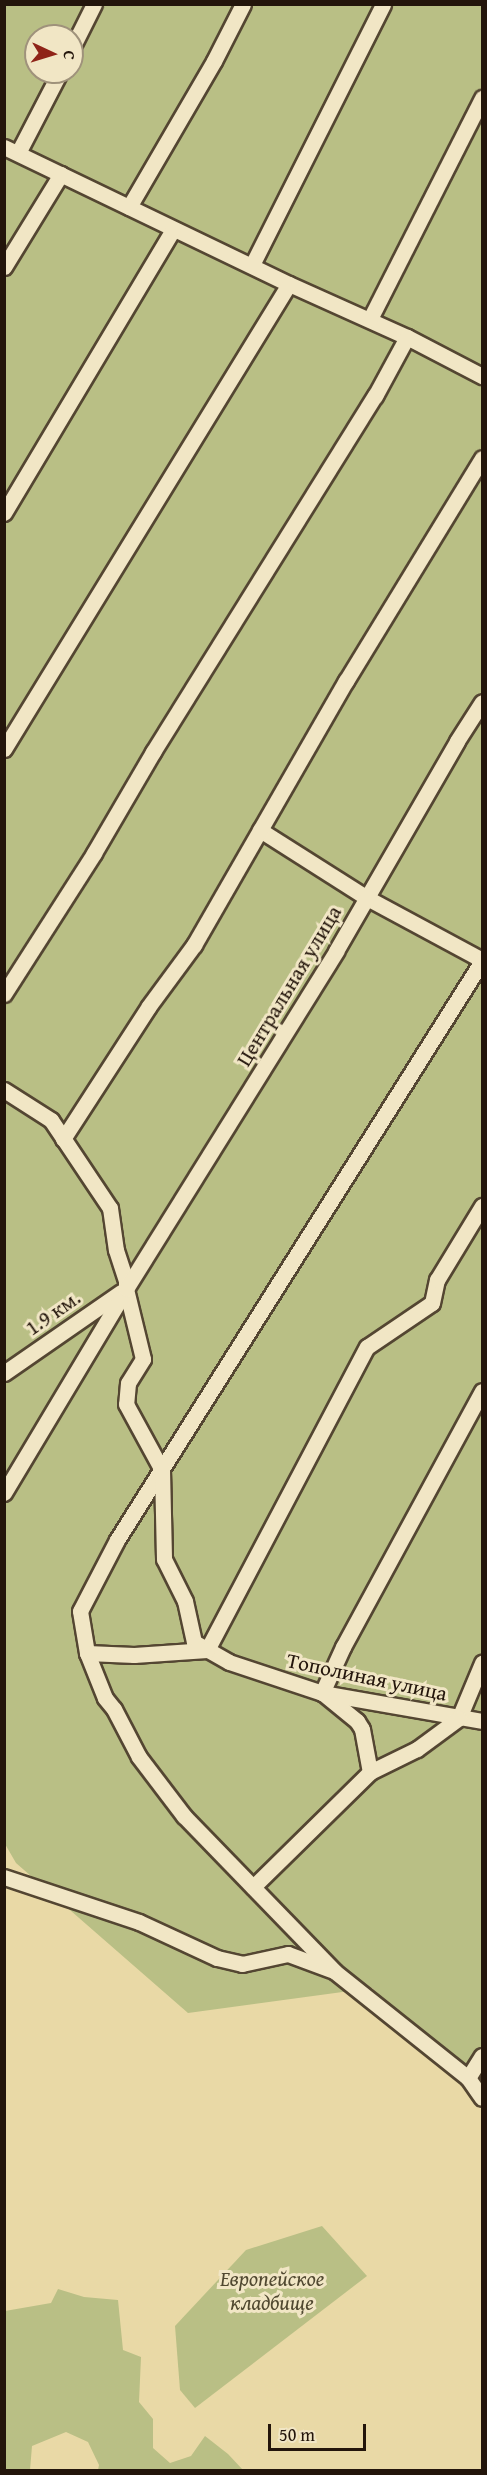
<!DOCTYPE html>
<meta charset="utf-8">
<style>
body{margin:0}
#map{position:relative;width:487px;height:2475px;overflow:hidden;background:#e9d9a6;font-family:"Gentium Book Plus",serif}
div>[style]{position:absolute}
.green>*{inset:0;background:#b9bf85}
.roads{filter:drop-shadow(2px 0 #544632) drop-shadow(-2px 0 #544632) drop-shadow(0 2px #544632) drop-shadow(0 -2px #544632)}
.street>*{height:15px;margin:-7.5px;padding:0 7.5px;transform-origin:7.5px;border-radius:7.5px;background:#f1e6c5}
span{translate:-50% -50%;white-space:nowrap;text-align:center;line-height:1.15;-webkit-text-stroke:6px #f1e6c5;paint-order:stroke}
.street-label{font-size:21px;color:#23150b}
.park-label{font-size:21px;color:#504830;font-style:italic}
.frame{position:absolute;inset:0;border:6px solid #23150b;pointer-events:none}
.north{position:absolute;left:24px;top:24px;width:60px;height:60px;box-sizing:border-box;background:#f1e6c5;border:2px solid #9f927b;border-radius:50%;rotate:94deg;font-size:16px;font-weight:700;line-height:24px;text-align:center;color:#23150b}
.north::after{content:'';display:block;margin:auto;width:21px;height:27px;background:#8f2418;clip-path:polygon(50% 0,100% 100%,50% 72%,0 100%)}
.scale{position:absolute;left:268px;top:2424px;width:98px;height:27px;box-sizing:border-box;border:3px solid #23150b;border-top:0;padding-left:8px;font-size:18px;line-height:21px;white-space:nowrap;color:#23150b;-webkit-text-stroke:4px #f1e6c5;paint-order:stroke}
</style>
<div id="map">
<div class="green">
<i style="clip-path:polygon(evenodd,5px 5px,482px 5px,482px 2096px,372px 1988px,188px 2013px,16px 1863px,5px 1844px,5px 5px,36px 36px,72px 36px,72px 72px,36px 72px,36px 36px)"></i>
<i style="clip-path:polygon(322px 2226px,367px 2276px,195px 2408px,180px 2390px,175px 2326px,246px 2250px)"></i>
<i style="clip-path:polygon(58px 2289px,84px 2297px,118px 2300px,123px 2350px,141px 2357px,139px 2402px,153px 2419px,153px 2448px,170px 2463px,191px 2456px,205px 2436px,228px 2454px,243px 2470px,98px 2470px,99px 2465px,88px 2442px,66px 2432px,32px 2446px,30px 2470px,5px 2470px,5px 2311px,51px 2303px)"></i>
</div>
<div class="roads">
<div class="street">
<i style="left:72px;top:48px;width:49px;rotate:-63.4deg"></i>
<i style="left:4px;top:147px;width:316px;rotate:25.7deg"></i>
<i style="left:289px;top:284px;width:129px;rotate:24.2deg"></i>
<i style="left:407px;top:337px;width:85px;rotate:27.5deg"></i>
<i style="left:18px;top:153px;width:91px;rotate:-62.6deg"></i>
<i style="left:129px;top:207px;width:169px;rotate:-59.8deg"></i>
<i style="left:214px;top:61px;width:64px;rotate:-63deg"></i>
<i style="left:252px;top:265px;width:292px;rotate:-63.3deg"></i>
<i style="left:4px;top:267px;width:109px;rotate:-58.5deg"></i>
<i style="left:370px;top:319px;width:248px;rotate:-63.1deg"></i>
<i style="left:4px;top:513px;width:330px;rotate:-59.2deg"></i>
<i style="left:4px;top:749px;width:545px;rotate:-58.5deg"></i>
<i style="left:260px;top:830px;width:127px;rotate:32.4deg"></i>
<i style="left:367px;top:898px;width:131px;rotate:28.3deg"></i>
<i style="left:482px;top:961px;width:684px;rotate:122.23deg"></i>
<i style="left:117px;top:1540px;width:80px;rotate:117.5deg"></i>
<i style="left:80px;top:1611px;width:43px;rotate:80.5deg"></i>
<i style="left:87px;top:1653px;width:48px;rotate:68.2deg"></i>
<i style="left:105px;top:1698px;width:14px;rotate:51deg"></i>
<i style="left:114px;top:1709px;width:54px;rotate:62.5deg"></i>
<i style="left:139px;top:1757px;width:74px;rotate:52.7deg"></i>
<i style="left:184px;top:1816px;width:216px;rotate:45.9deg"></i>
<i style="left:334px;top:1971px;width:171px;rotate:38.6deg"></i>
<i style="left:468px;top:2078px;width:24px;rotate:55deg"></i>
<i style="left:4px;top:994px;width:167px;rotate:-57.4deg"></i>
<i style="left:94px;top:853px;width:117px;rotate:-59.7deg"></i>
<i style="left:153px;top:752px;width:420px;rotate:-58.1deg"></i>
<i style="left:375px;top:396px;width:67px;rotate:-61.5deg"></i>
<i style="left:4px;top:1090px;width:56px;rotate:32.6deg"></i>
<i style="left:51px;top:1120px;width:106px;rotate:56.2deg"></i>
<i style="left:110px;top:1208px;width:42px;rotate:81.9deg"></i>
<i style="left:116px;top:1250px;width:32px;rotate:72deg"></i>
<i style="left:126px;top:1280px;width:9px;rotate:90deg"></i>
<i style="left:126px;top:1289px;width:72px;rotate:76.3deg"></i>
<i style="left:143px;top:1359px;width:28px;rotate:122deg"></i>
<i style="left:128px;top:1383px;width:21px;rotate:95deg"></i>
<i style="left:126px;top:1404px;width:75px;rotate:61.4deg"></i>
<i style="left:162px;top:1470px;width:89px;rotate:88.7deg"></i>
<i style="left:164px;top:1559px;width:47px;rotate:63.4deg"></i>
<i style="left:185px;top:1601px;width:42px;rotate:77.6deg"></i>
<i style="left:194px;top:1642px;width:40px;rotate:29.7deg"></i>
<i style="left:229px;top:1662px;width:98px;rotate:18.4deg"></i>
<i style="left:322px;top:1693px;width:162px;rotate:9.9deg"></i>
<i style="left:63px;top:1139px;width:158px;rotate:-57.1deg"></i>
<i style="left:149px;top:1006px;width:76px;rotate:-53.6deg"></i>
<i style="left:194px;top:945px;width:305px;rotate:-60.1deg"></i>
<i style="left:346px;top:681px;width:261px;rotate:-58.6deg"></i>
<i style="left:4px;top:1373px;width:142px;rotate:-34.7deg"></i>
<i style="left:4px;top:1493px;width:238px;rotate:-59.1deg"></i>
<i style="left:126px;top:1289px;width:398px;rotate:-58.1deg"></i>
<i style="left:336px;top:951px;width:242px;rotate:-60deg"></i>
<i style="left:457px;top:741px;width:46px;rotate:-57.3deg"></i>
<i style="left:207px;top:1650px;width:343px;rotate:-62.2deg"></i>
<i style="left:367px;top:1347px;width:78px;rotate:-34.1deg"></i>
<i style="left:432px;top:1303px;width:24px;rotate:-78deg"></i>
<i style="left:437px;top:1280px;width:87px;rotate:-58.7deg"></i>
<i style="left:87px;top:1653px;width:47px;rotate:2.4deg"></i>
<i style="left:134px;top:1655px;width:73px;rotate:-3.9deg"></i>
<i style="left:322px;top:1693px;width:51px;rotate:-65.5deg"></i>
<i style="left:343px;top:1647px;width:291px;rotate:-61.5deg"></i>
<i style="left:325px;top:1695px;width:41px;rotate:39.1deg"></i>
<i style="left:357px;top:1721px;width:9px;rotate:58deg"></i>
<i style="left:362px;top:1729px;width:44px;rotate:79.5deg"></i>
<i style="left:459px;top:1718px;width:60px;rotate:-67.3deg"></i>
<i style="left:4px;top:1877px;width:142px;rotate:18.4deg"></i>
<i style="left:139px;top:1922px;width:86px;rotate:24.8deg"></i>
<i style="left:217px;top:1958px;width:26px;rotate:13deg"></i>
<i style="left:242px;top:1964px;width:47px;rotate:-12.3deg"></i>
<i style="left:288px;top:1954px;width:46px;rotate:20.4deg"></i>
<i style="left:253px;top:1887px;width:164px;rotate:-44.5deg"></i>
<i style="left:370px;top:1772px;width:52px;rotate:-26.1deg"></i>
<i style="left:417px;top:1749px;width:52px;rotate:-36.4deg"></i>
<i style="left:468px;top:2078px;width:26px;rotate:-58deg"></i>
</div>
</div>
<div class="street-label">
<span style="left:289px;top:986px;rotate:-59deg">Центральная улица</span>
<span style="left:53px;top:1313px;rotate:-35deg">1.9 км.</span>
<span style="left:367px;top:1677px;rotate:12deg">Тополиная улица</span>
</div>
<div class="park-label">
<span style="left:272px;top:2291px">Европейское<br>кладбище</span>
</div>
<div class="frame"></div>
<div class="north">С</div>
<div class="scale">50 m</div>
</div>
